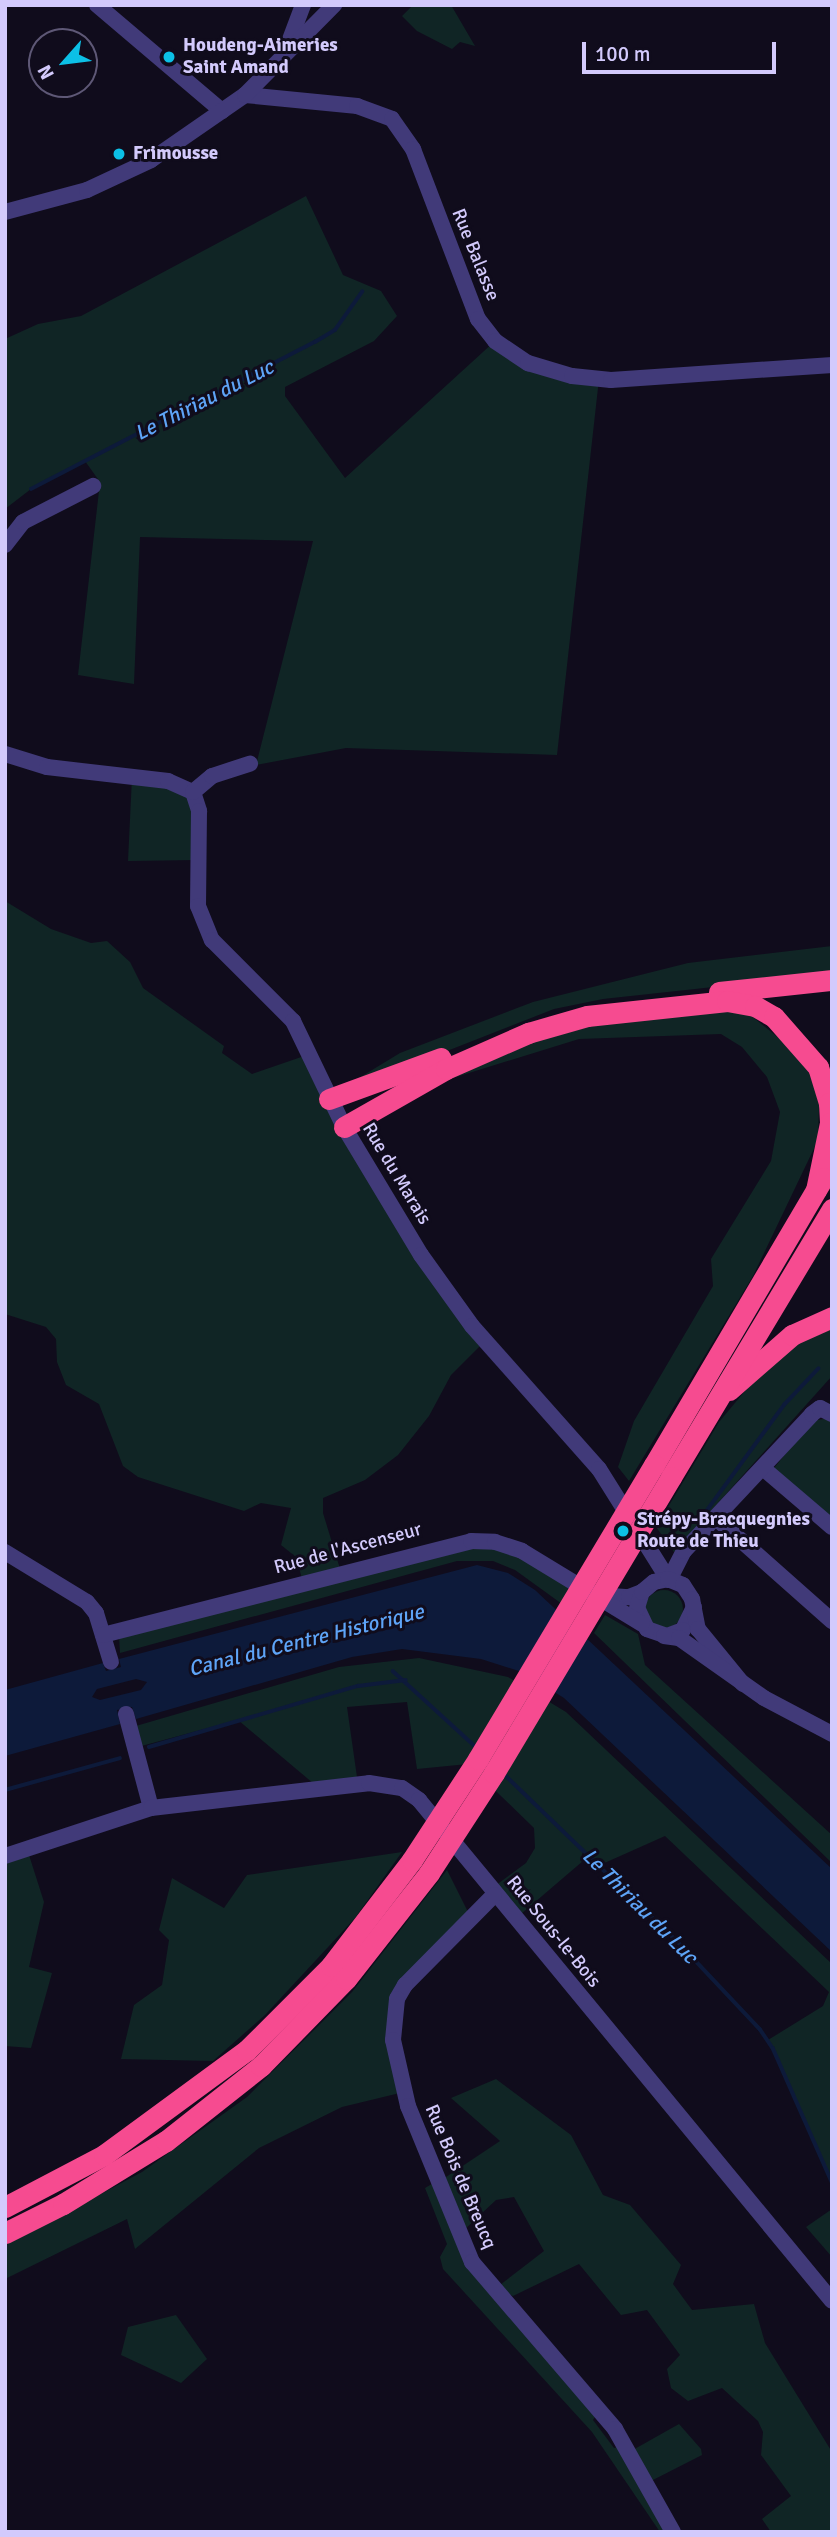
<!DOCTYPE html>
<meta charset="utf-8">
<style>
body{margin:0}
#map{position:relative;width:837px;height:2537px;overflow:hidden;background:#100c1c;font-family:Signika,sans-serif}
div>[style]{position:absolute}
.green>*{inset:0;background:#102525}
.round{border-radius:50%}
.water>*{inset:0;background:#0d1a3a}
.pier>*{inset:0;background:#100c1c}
.stream>*{height:3.5px;margin:-1.75px;padding:0 1.75px;transform-origin:1.75px;border-radius:1.75px;background:#0d1a3a}
.minor>*{height:16px;margin:-8px;padding:0 8px;transform-origin:8px;border-radius:8px;background:#413a79}
.highway>*{height:21px;margin:-10.5px;padding:0 10.5px;transform-origin:10.5px;border-radius:10.5px;background:#f64b90}
.highway-bridge>*{height:21px;margin:-10.5px;padding:0 10.5px;transform-origin:10.5px;border-radius:10.5px;background:#f64b90}
.dots>*{width:19px;height:19px;translate:-50% -50%;box-sizing:border-box;border:4px solid #100c1c;border-radius:50%}
span{translate:-50% -50%;white-space:nowrap;text-align:center;line-height:1.15;-webkit-text-stroke:6px #100c1c;paint-order:stroke}
.poi-label{font-size:19px;color:#d3cafc;font-weight:700}
.left{translate:0 -50%;text-align:left}
.street-label{font-size:19px;color:#d3cafc}
.water-label{font-size:21px;color:#5ea4f7;font-style:italic}
.frame{position:absolute;inset:0;border:7px solid #d3cafc;pointer-events:none}
.north{position:absolute;left:28px;top:28px;width:70px;height:70px;box-sizing:border-box;background:#100c1c;border:2px solid #5e5876;border-radius:50%;rotate:242deg;font-size:19px;font-weight:700;line-height:28px;text-align:center;color:#d3cafc}
.north::after{content:'';display:block;margin:auto;width:24px;height:32px;background:#0cc0e6;clip-path:polygon(50% 0,100% 100%,50% 72%,0 100%)}
.scale{position:absolute;left:582px;top:42px;width:194px;height:32px;box-sizing:border-box;border:4px solid #d3cafc;border-top:0;padding-left:9px;font-size:21px;line-height:24px;white-space:nowrap;color:#d3cafc;-webkit-text-stroke:5px #100c1c;paint-order:stroke}
</style>
<div id="map">
<div class="green">
<i style="clip-path:polygon(413px 5px,451px 5px,475px 46px,460px 42px,452px 49px,417px 31px,402px 16px)"></i>
<i style="clip-path:polygon(306px 196px,343px 275px,381px 291px,397px 316px,374px 341px,285px 387px,285px 396px,345px 478px,495px 341px,508px 351px,599px 379px,557px 755px,346px 748px,256px 765px,313px 541px,140px 537px,134px 684px,78px 675px,100px 482px,85px 461px,31px 489px,5px 509px,5px 339px,38px 324px,81px 316px)"></i>
<i style="clip-path:polygon(132px 777px,193px 792px,197px 860px,128px 861px)"></i>
<i style="clip-path:polygon(5px 901px,51px 929px,91px 943px,107px 941px,130px 962px,143px 988px,224px 1046px,222px 1053px,252px 1074px,310px 1054px,329px 1099px,485px 1341px,451px 1375px,429px 1416px,398px 1455px,365px 1480px,323px 1498px,323px 1513px,341px 1572px,495px 1542px,575px 1582px,562px 1604px,515px 1570px,493px 1561px,457px 1561px,120px 1653px,119px 1636px,303px 1582px,296px 1557px,281px 1545px,291px 1508px,261px 1503px,244px 1511px,138px 1477px,123px 1466px,99px 1404px,66px 1385px,57px 1362px,56px 1339px,46px 1327px,5px 1314px)"></i>
<i style="clip-path:polygon(832px 946px,832px 974px,603px 999px,554px 1009px,368px 1082px,349px 1084px,400px 1053px,533px 1002px,688px 963px)"></i>
<i style="clip-path:polygon(709px 1008px,749px 1014px,795px 1051px,812px 1077px,819px 1105px,818px 1140px,753px 1276px,629px 1481px,618px 1467px,634px 1421px,713px 1286px,711px 1259px,771px 1161px,780px 1112px,767px 1077px,742px 1047px,721px 1034px,579px 1039px,427px 1086px,558px 1028px)"></i>
<i style="clip-path:polygon(832px 1325px,832px 1376px,674px 1552px,656px 1527px,719px 1422px,776px 1354px)"></i>
<i style="clip-path:polygon(829px 1418px,832px 1420px,832px 1518px,774px 1468px,812px 1421px)"></i>
<i class="round" style="left:645px;top:1590px;width:38px;height:38px"></i>
<i style="clip-path:polygon(605px 1615px,638px 1634px,645px 1665px,832px 1835px,832px 1863px,594px 1633px)"></i>
<i style="clip-path:polygon(419px 1658px,508px 1677px,566px 1712px,832px 1964px,832px 2182px,768px 2040px,823px 2006px,829px 1992px,665px 1836px,600px 1865px,590px 1855px,514px 1920px,495px 1886px,526px 1863px,535px 1848px,534px 1828px,468px 1764px,417px 1769px,407px 1702px,347px 1707px,358px 1784px,320px 1789px,238px 1720px,134px 1748px,129px 1728px,339px 1667px)"></i>
<i style="clip-path:polygon(402px 1852px,355px 1918px,265px 2015px,213px 2061px,121px 2059px,134px 2005px,162px 1985px,169px 1940px,159px 1930px,172px 1878px,224px 1908px,247px 1875px)"></i>
<i style="clip-path:polygon(29px 1855px,44px 1902px,29px 1967px,52px 1973px,31px 2048px,5px 2046px,5px 1862px)"></i>
<i style="clip-path:polygon(447px 1870px,468px 1912px,397px 1999px,404px 2092px,342px 2107px,259px 2148px,135px 2249px,127px 2219px,5px 2279px,5px 2245px,142px 2172px,247px 2097px,352px 1992px)"></i>
<i style="clip-path:polygon(496px 2079px,571px 2135px,603px 2195px,630px 2205px,681px 2265px,673px 2284px,692px 2310px,754px 2304px,765px 2343px,832px 2452px,832px 2532px,771px 2532px,762px 2519px,791px 2496px,761px 2455px,763px 2432px,758px 2421px,722px 2388px,688px 2401px,671px 2388px,667px 2369px,680px 2355px,647px 2310px,621px 2315px,579px 2264px,513px 2296px,503px 2291px,500px 2285px,544px 2251px,514px 2197px,496px 2200px,463px 2231px,443px 2179px,500px 2141px,451px 2098px)"></i>
<i style="clip-path:polygon(437px 2181px,459px 2233px,599px 2410px,593px 2420px,614px 2448px,626px 2445px,631px 2451px,679px 2424px,701px 2449px,702px 2455px,649px 2482px,673px 2532px,660px 2532px,592px 2432px,443px 2269px,440px 2257px,447px 2244px,425px 2188px)"></i>
<i style="clip-path:polygon(832px 2209px,832px 2257px,806px 2227px)"></i>
<i style="clip-path:polygon(176px 2315px,207px 2359px,181px 2383px,121px 2355px,128px 2327px)"></i>
</div>
<div class="water">
<i style="clip-path:polygon(477px 1565px,508px 1573px,535px 1590px,832px 1869px,832px 1952px,564px 1698px,522px 1672px,481px 1659px,402px 1649px,352px 1657px,136px 1719px,132px 1707px,117px 1710px,120px 1724px,5px 1756px,5px 1690px,103px 1663px,106px 1671px,121px 1667px,119px 1659px)"></i>
</div>
<div class="pier">
<i style="clip-path:polygon(136px 1679px,147px 1682px,141px 1690px,100px 1700px,92px 1697px,97px 1689px)"></i>
</div>
<div class="stream">
<i style="left:31px;top:489px;width:320px;rotate:-27.4deg"></i>
<i style="left:315px;top:342px;width:23px;rotate:-31deg"></i>
<i style="left:335px;top:330px;width:47px;rotate:-54.6deg"></i>
<i style="left:705px;top:1513px;width:134px;rotate:-53.8deg"></i>
<i style="left:784px;top:1405px;width:50px;rotate:-46.6deg"></i>
<i style="left:393px;top:1671px;width:114px;rotate:42.5deg"></i>
<i style="left:149px;top:1747px;width:218px;rotate:-16.3deg"></i>
<i style="left:358px;top:1686px;width:48px;rotate:-7.1deg"></i>
<i style="left:502px;top:1772px;width:243px;rotate:44deg"></i>
<i style="left:677px;top:1941px;width:121px;rotate:46.7deg"></i>
<i style="left:760px;top:2029px;width:23px;rotate:56deg"></i>
<i style="left:773px;top:2048px;width:146px;rotate:66.2deg"></i>
<i style="left:5px;top:1790px;width:119px;rotate:-15.5deg"></i>
</div>
<div class="minor">
<i style="left:97px;top:5px;width:164px;rotate:40.3deg"></i>
<i style="left:286px;top:50px;width:48px;rotate:-69.3deg"></i>
<i style="left:245px;top:95px;width:113px;rotate:5.6deg"></i>
<i style="left:357px;top:106px;width:37px;rotate:20deg"></i>
<i style="left:392px;top:119px;width:37px;rotate:55deg"></i>
<i style="left:413px;top:149px;width:182px;rotate:69.1deg"></i>
<i style="left:478px;top:319px;width:28px;rotate:52deg"></i>
<i style="left:495px;top:341px;width:40px;rotate:34deg"></i>
<i style="left:528px;top:363px;width:46px;rotate:16.5deg"></i>
<i style="left:572px;top:376px;width:39px;rotate:6deg"></i>
<i style="left:611px;top:380px;width:222px;rotate:-3.9deg"></i>
<i style="left:5px;top:212px;width:85px;rotate:-15deg"></i>
<i style="left:87px;top:190px;width:71px;rotate:-25.1deg"></i>
<i style="left:151px;top:160px;width:114px;rotate:-34.7deg"></i>
<i style="left:245px;top:95px;width:127px;rotate:-45.3deg"></i>
<i style="left:5px;top:545px;width:29px;rotate:-52deg"></i>
<i style="left:23px;top:522px;width:79px;rotate:-27.2deg"></i>
<i style="left:5px;top:754px;width:44px;rotate:17.2deg"></i>
<i style="left:47px;top:767px;width:122px;rotate:6.6deg"></i>
<i style="left:168px;top:781px;width:27px;rotate:24deg"></i>
<i style="left:193px;top:792px;width:20px;rotate:72deg"></i>
<i style="left:199px;top:811px;width:95px;rotate:90.6deg"></i>
<i style="left:198px;top:906px;width:37px;rotate:68deg"></i>
<i style="left:212px;top:940px;width:115px;rotate:45deg"></i>
<i style="left:293px;top:1021px;width:118px;rotate:64.3deg"></i>
<i style="left:344px;top:1127px;width:149px;rotate:59deg"></i>
<i style="left:421px;top:1255px;width:87px;rotate:54.3deg"></i>
<i style="left:472px;top:1326px;width:191px;rotate:48.4deg"></i>
<i style="left:599px;top:1469px;width:130px;rotate:57.9deg"></i>
<i style="left:193px;top:792px;width:25px;rotate:-40deg"></i>
<i style="left:212px;top:776px;width:40px;rotate:-18deg"></i>
<i style="left:764px;top:1469px;width:89px;rotate:40.5deg"></i>
<i style="left:717px;top:1519px;width:154px;rotate:41.6deg"></i>
<i style="left:5px;top:1552px;width:96px;rotate:31.4deg"></i>
<i style="left:87px;top:1602px;width:14px;rotate:51deg"></i>
<i style="left:96px;top:1613px;width:51px;rotate:73deg"></i>
<i style="left:669px;top:1580px;width:33px;rotate:-63deg"></i>
<i style="left:684px;top:1551px;width:187px;rotate:-46.9deg"></i>
<i style="left:812px;top:1414px;width:10px;rotate:-37deg"></i>
<i style="left:820px;top:1408px;width:13px;rotate:27deg"></i>
<i style="left:597px;top:1595px;width:32px;rotate:4deg"></i>
<i style="left:629px;top:1597px;width:14px;rotate:-21deg"></i>
<i style="left:694px;top:1607px;width:25px;rotate:116deg"></i>
<i style="left:683px;top:1630px;width:17px;rotate:159deg"></i>
<i style="left:667px;top:1636px;width:21px;rotate:-161deg"></i>
<i style="left:647px;top:1629px;width:23px;rotate:-115deg"></i>
<i style="left:637px;top:1608px;width:17px;rotate:-73deg"></i>
<i style="left:642px;top:1592px;width:16px;rotate:-40deg"></i>
<i style="left:654px;top:1582px;width:14px;rotate:-12deg"></i>
<i style="left:668px;top:1579px;width:16px;rotate:22deg"></i>
<i style="left:683px;top:1585px;width:17px;rotate:57deg"></i>
<i style="left:692px;top:1599px;width:31px;rotate:79deg"></i>
<i style="left:698px;top:1629px;width:71px;rotate:50.7deg"></i>
<i style="left:103px;top:1635px;width:380px;rotate:-14.3deg"></i>
<i style="left:471px;top:1541px;width:24px;rotate:2deg"></i>
<i style="left:495px;top:1542px;width:28px;rotate:18deg"></i>
<i style="left:522px;top:1551px;width:140px;rotate:31.3deg"></i>
<i style="left:664px;top:1636px;width:15px;rotate:8deg"></i>
<i style="left:679px;top:1638px;width:104px;rotate:35.2deg"></i>
<i style="left:764px;top:1698px;width:77px;rotate:27.9deg"></i>
<i style="left:126px;top:1714px;width:97px;rotate:75.1deg"></i>
<i style="left:5px;top:1856px;width:154px;rotate:-18.2deg"></i>
<i style="left:151px;top:1808px;width:219px;rotate:-6.5deg"></i>
<i style="left:369px;top:1783px;width:33px;rotate:9deg"></i>
<i style="left:402px;top:1788px;width:21px;rotate:35deg"></i>
<i style="left:419px;top:1800px;width:649px;rotate:50.5deg"></i>
<i style="left:494px;top:1895px;width:127px;rotate:134.7deg"></i>
<i style="left:405px;top:1985px;width:16px;rotate:120deg"></i>
<i style="left:397px;top:1999px;width:41px;rotate:95.6deg"></i>
<i style="left:393px;top:2040px;width:68px;rotate:77.2deg"></i>
<i style="left:408px;top:2106px;width:169px;rotate:67.7deg"></i>
<i style="left:472px;top:2262px;width:220px;rotate:49.4deg"></i>
<i style="left:615px;top:2429px;width:118px;rotate:60.6deg"></i>
</div>
<div class="highway">
<i style="left:719px;top:992px;width:114px;rotate:-6.1deg"></i>
<i style="left:329px;top:1099px;width:119px;rotate:-20.1deg"></i>
<i style="left:344px;top:1127px;width:117px;rotate:-29.6deg"></i>
<i style="left:446px;top:1069px;width:90px;rotate:-23.7deg"></i>
<i style="left:528px;top:1033px;width:61px;rotate:-16.1deg"></i>
<i style="left:587px;top:1016px;width:141px;rotate:-6.1deg"></i>
<i style="left:727px;top:1001px;width:28px;rotate:10deg"></i>
<i style="left:755px;top:1006px;width:22px;rotate:30deg"></i>
<i style="left:774px;top:1017px;width:67px;rotate:48.7deg"></i>
<i style="left:818px;top:1067px;width:38px;rotate:73deg"></i>
<i style="left:829px;top:1103px;width:20px;rotate:87deg"></i>
<i style="left:830px;top:1123px;width:68px;rotate:101.8deg"></i>
<i style="left:729px;top:1390px;width:84px;rotate:-41.1deg"></i>
<i style="left:792px;top:1335px;width:44px;rotate:-24.2deg"></i>
<i style="left:654px;top:1465px;width:333px;rotate:-59.5deg"></i>
<i style="left:671px;top:1477px;width:313px;rotate:-59deg"></i>
<i style="left:5px;top:2207px;width:112px;rotate:-27.7deg"></i>
<i style="left:104px;top:2155px;width:177px;rotate:-36.3deg"></i>
<i style="left:247px;top:2050px;width:119px;rotate:-45deg"></i>
<i style="left:331px;top:1966px;width:133px;rotate:-52.6deg"></i>
<i style="left:5px;top:2233px;width:65px;rotate:-26.6deg"></i>
<i style="left:63px;top:2204px;width:121px;rotate:-31.5deg"></i>
<i style="left:166px;top:2141px;width:121px;rotate:-38.3deg"></i>
<i style="left:261px;top:2066px;width:122px;rotate:-45.7deg"></i>
<i style="left:346px;top:1979px;width:135px;rotate:-51.9deg"></i>
</div>
<div class="highway-bridge">
<i style="left:412px;top:1860px;width:121px;rotate:-56.8deg"></i>
<i style="left:478px;top:1759px;width:343px;rotate:-59.1deg"></i>
<i style="left:429px;top:1873px;width:119px;rotate:-57deg"></i>
<i style="left:494px;top:1773px;width:345px;rotate:-59.1deg"></i>
</div>
<div class="dots">
<i style="left:169px;top:57px;background:#0cc0e6"></i>
<i style="left:119px;top:154px;background:#0cc0e6"></i>
<i style="left:623px;top:1531px;background:#0cc0e6"></i>
</div>
<div class="poi-label">
<span class="left" style="left:183px;top:57px">Houdeng-Aimeries<br>Saint Amand</span>
<span class="left" style="left:133px;top:154px">Frimousse</span>
<span class="left" style="left:637px;top:1531px">Strépy-Bracquegnies<br>Route de Thieu</span>
</div>
<div class="street-label">
<span style="left:475px;top:255px;rotate:68deg">Rue Balasse</span>
<span style="left:396px;top:1174px;rotate:59deg">Rue du Marais</span>
<span style="left:348px;top:1549px;rotate:-15deg">Rue de l'Ascenseur</span>
<span style="left:553px;top:1932px;rotate:51deg">Rue Sous-le-Bois</span>
<span style="left:460px;top:2177px;rotate:67deg">Rue Bois de Breucq</span>
</div>
<div class="water-label">
<span style="left:204px;top:400px;rotate:-27deg">Le Thiriau du Luc</span>
<span style="left:306px;top:1640px;rotate:-14deg">Canal du Centre Historique</span>
<span style="left:640px;top:1906px;rotate:45deg">Le Thiriau du Luc</span>
</div>
<div class="frame"></div>
<div class="north">N</div>
<div class="scale">100 m</div>
</div>
